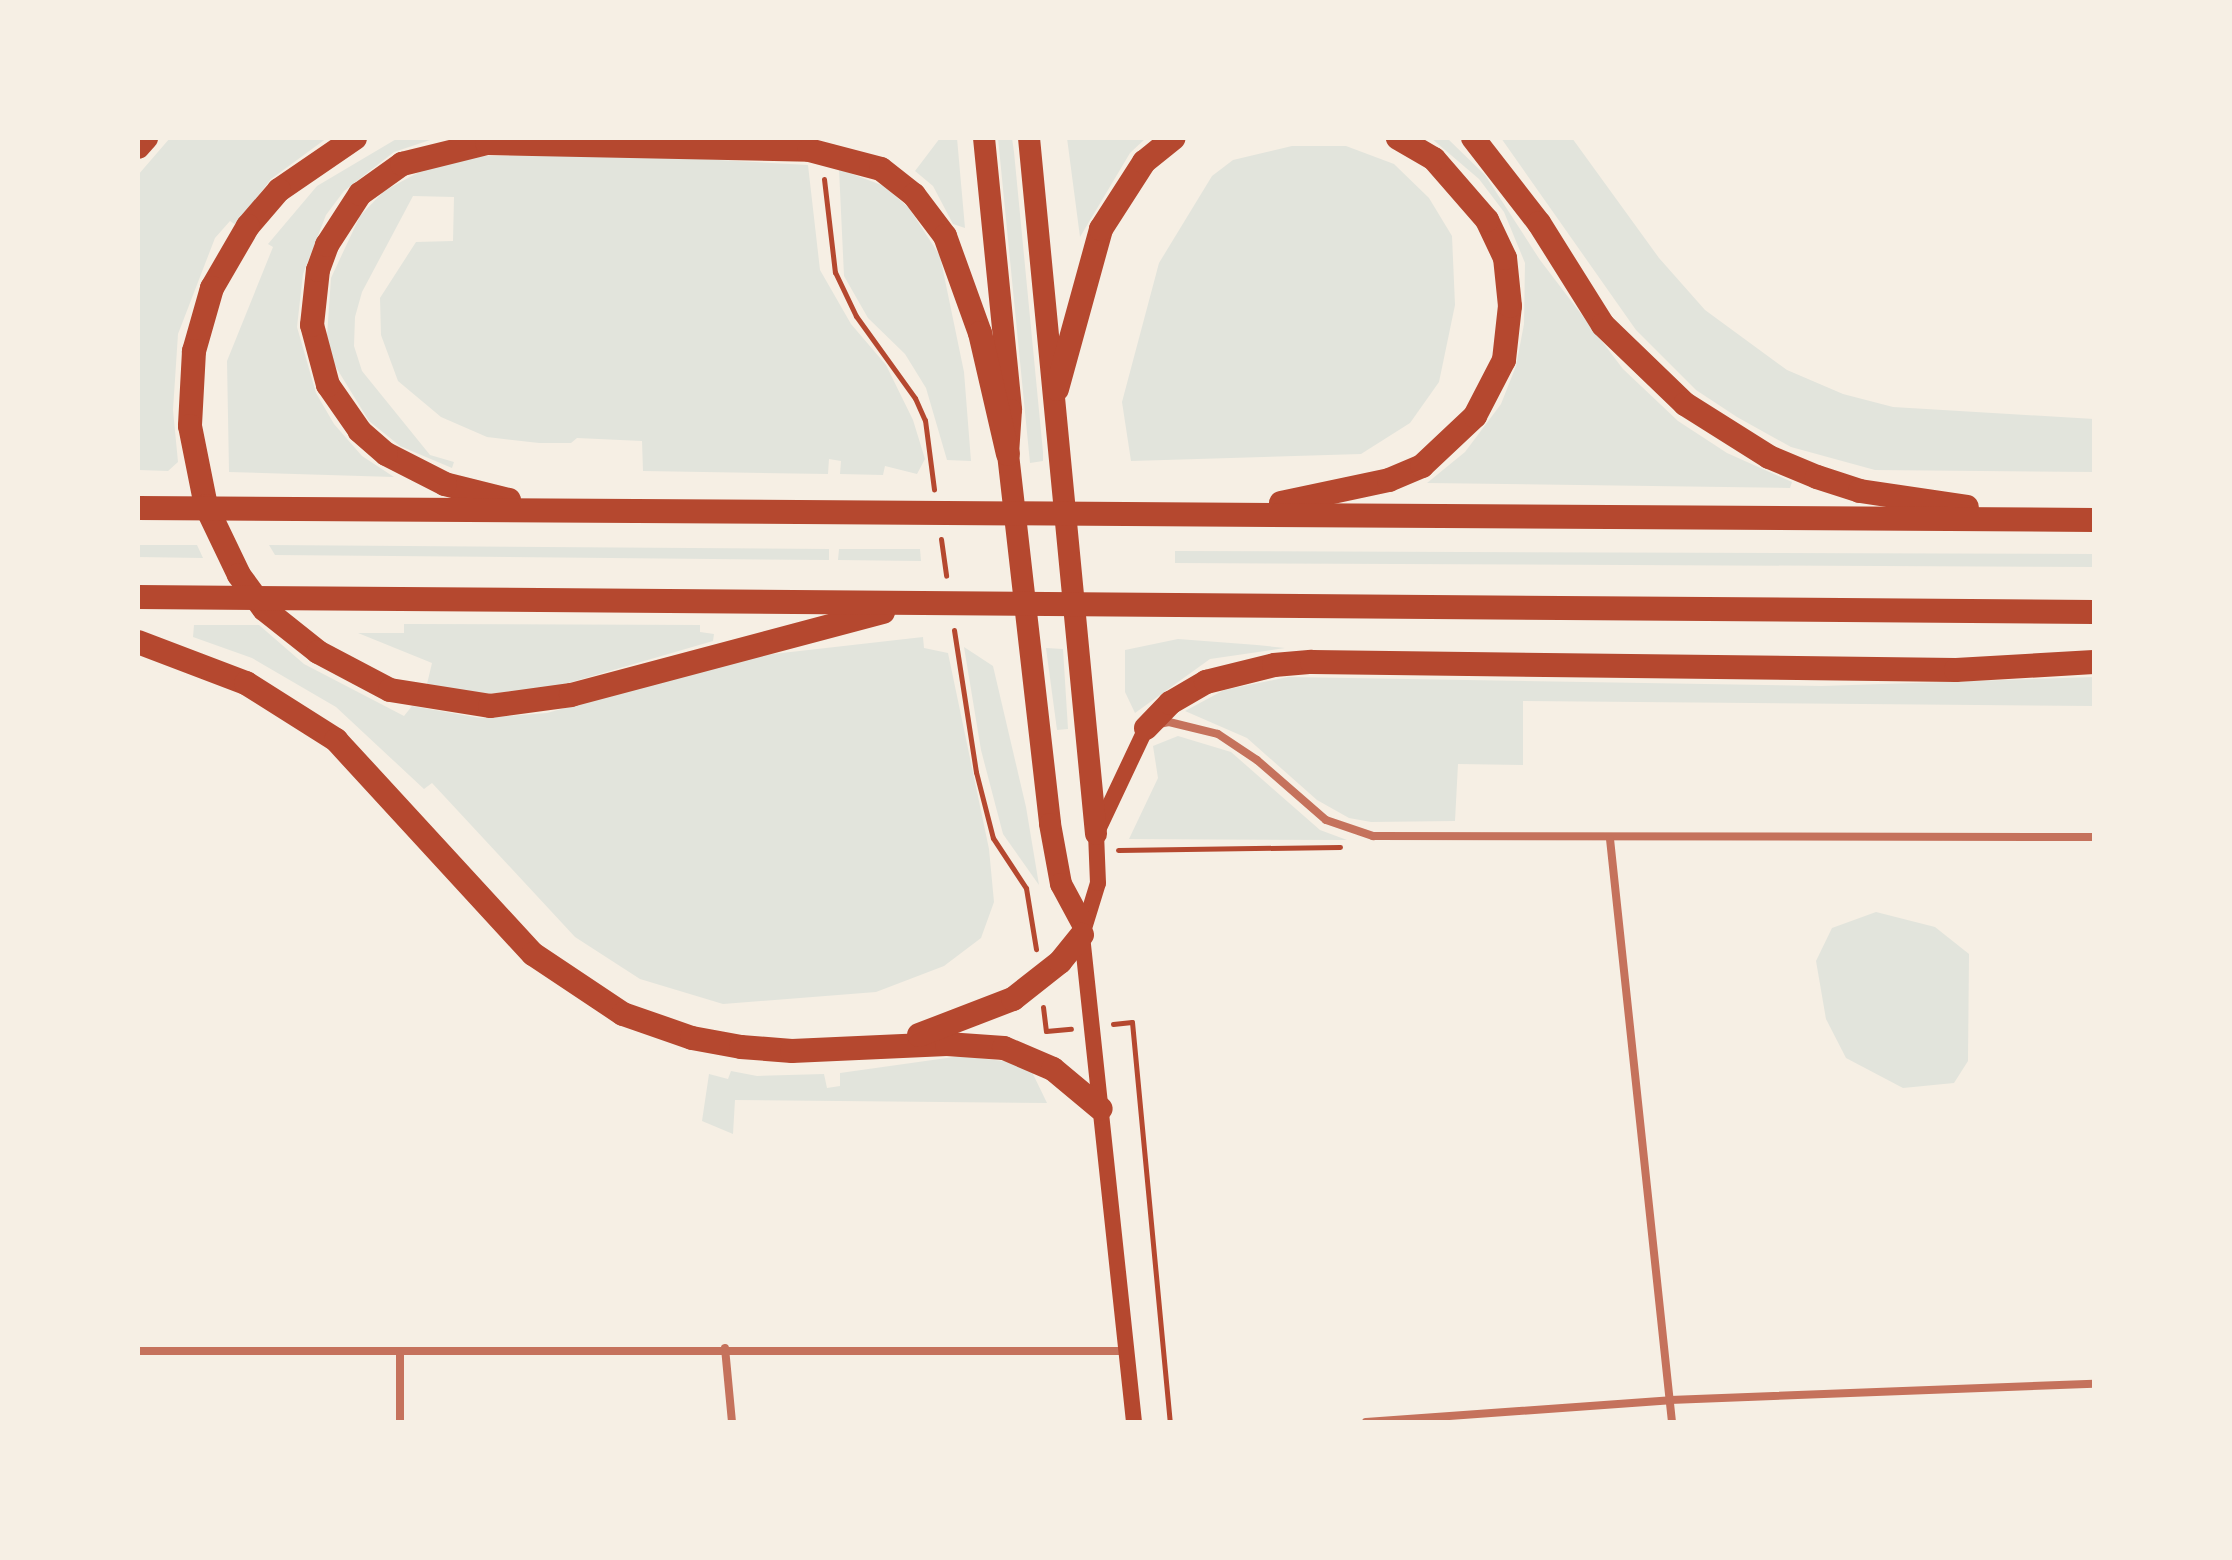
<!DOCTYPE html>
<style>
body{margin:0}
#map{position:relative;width:2232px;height:1560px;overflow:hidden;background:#f6efe4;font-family:"DejaVu Sans",sans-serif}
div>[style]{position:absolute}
.green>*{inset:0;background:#e2e4dc}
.path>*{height:5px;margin:-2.5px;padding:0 2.5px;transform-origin:2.5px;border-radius:2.5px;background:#b5482f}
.minor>*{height:8px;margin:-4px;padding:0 4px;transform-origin:4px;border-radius:4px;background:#c5725c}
.secondary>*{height:16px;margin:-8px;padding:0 8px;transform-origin:8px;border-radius:8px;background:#b5482f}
.trunk>*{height:22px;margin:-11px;padding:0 11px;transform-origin:11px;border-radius:11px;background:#b5482f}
.motorway>*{height:24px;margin:-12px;padding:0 12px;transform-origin:12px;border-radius:12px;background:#b5482f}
span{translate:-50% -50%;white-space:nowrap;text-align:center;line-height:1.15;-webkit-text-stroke:8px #f6efe4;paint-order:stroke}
.frame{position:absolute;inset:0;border:140px solid #f6efe4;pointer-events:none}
</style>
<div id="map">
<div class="green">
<i style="clip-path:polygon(170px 138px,327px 138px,271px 179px,236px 225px,230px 221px,215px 238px,178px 334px,173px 410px,178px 462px,168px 471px,139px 470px,138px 475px,138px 175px)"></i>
<i style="clip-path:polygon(398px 138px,436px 138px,394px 152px,344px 191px,326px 215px,303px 274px,297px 327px,316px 393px,334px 424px,362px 456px,394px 477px,229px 472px,227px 361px,273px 247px,268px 244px,317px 186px)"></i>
<i style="clip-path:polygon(940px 138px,957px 138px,965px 228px,953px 224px,933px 186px,915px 171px)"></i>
<i style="clip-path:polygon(998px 138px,1012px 138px,1014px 152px,1043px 452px,1043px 461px,1030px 463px)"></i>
<i style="clip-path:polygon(1067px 138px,1146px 138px,1130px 153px,1080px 237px)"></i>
<i style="clip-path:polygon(1431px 138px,1447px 138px,1485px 175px,1540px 260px,1623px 369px,1678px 421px,1727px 453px,1792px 482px,1790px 488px,1427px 483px,1465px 452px,1501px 404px,1516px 366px,1524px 324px,1525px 263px,1504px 212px,1479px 179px)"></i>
<i style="clip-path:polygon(1501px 138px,1572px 138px,1659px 258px,1705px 310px,1787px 370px,1843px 394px,1893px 407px,2094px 419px,2094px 472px,1875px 470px,1791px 447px,1737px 417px,1696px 390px,1636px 330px)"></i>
<i style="clip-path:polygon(1292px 146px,1346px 146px,1394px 164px,1429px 198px,1452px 236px,1455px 305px,1439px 382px,1410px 423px,1361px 454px,1131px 461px,1122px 402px,1159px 263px,1212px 176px,1233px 160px)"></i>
<i style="clip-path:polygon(477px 156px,645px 156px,808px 165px,820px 270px,851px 324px,886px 365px,913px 420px,925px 459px,917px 474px,885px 466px,883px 475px,840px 474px,841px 461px,829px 459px,828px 474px,643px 471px,642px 441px,577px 438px,571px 443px,539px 443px,487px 437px,441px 417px,398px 381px,381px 335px,380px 298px,416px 242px,453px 241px,454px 197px,413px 196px,362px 292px,355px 317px,354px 346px,362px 371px,430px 455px,454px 462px,452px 468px,400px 446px,369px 421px,334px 364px,327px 336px,331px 278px,360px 216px,384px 191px,434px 164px)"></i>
<i style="clip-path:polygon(839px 169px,884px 186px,909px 208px,940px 256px,964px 372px,971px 461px,947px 460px,926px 388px,905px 354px,868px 318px,844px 276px)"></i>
<i style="clip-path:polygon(138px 545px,197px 545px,203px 558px,138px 557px)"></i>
<i style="clip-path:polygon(269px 545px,829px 549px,829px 560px,275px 555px)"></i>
<i style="clip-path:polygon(839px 549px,920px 549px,921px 561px,838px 560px)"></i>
<i style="clip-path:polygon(1175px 551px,2094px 554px,2094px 567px,1175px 563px)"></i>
<i style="clip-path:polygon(404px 624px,700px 625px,700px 632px,714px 634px,713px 641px,558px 686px,478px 695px,427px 684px,432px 663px,358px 633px,404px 633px)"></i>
<i style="clip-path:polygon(194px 625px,259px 625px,304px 664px,404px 716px,412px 706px,480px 718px,547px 713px,746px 657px,923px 637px,924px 648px,948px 653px,989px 849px,994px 902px,981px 938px,944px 966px,876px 992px,723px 1004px,640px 979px,575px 937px,432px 783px,424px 789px,336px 707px,252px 658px,193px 637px)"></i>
<i style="clip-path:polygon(1178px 639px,1257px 645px,1285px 648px,1210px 659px,1135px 713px,1125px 692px,1125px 650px)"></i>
<i style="clip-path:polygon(964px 647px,993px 666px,1026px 807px,1039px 885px,1003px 834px,981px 750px)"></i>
<i style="clip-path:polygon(1046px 648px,1063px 649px,1068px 729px,1057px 730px)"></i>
<i style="clip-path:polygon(1288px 677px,1822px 686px,2094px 677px,2094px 706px,1523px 701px,1523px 765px,1458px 764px,1455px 821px,1371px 822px,1349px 818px,1317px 800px,1247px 738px,1185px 711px,1224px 690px)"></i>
<i style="clip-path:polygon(1178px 736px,1231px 752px,1320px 830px,1347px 840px,1129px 839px,1158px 778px,1153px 746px)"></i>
<i style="clip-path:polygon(1876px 912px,1935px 927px,1969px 954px,1968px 1061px,1954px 1083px,1903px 1088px,1846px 1058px,1826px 1019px,1816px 961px,1832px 928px)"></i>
<i style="clip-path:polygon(961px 1056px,1011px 1062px,1032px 1072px,1047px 1103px,735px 1100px,733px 1134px,702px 1121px,709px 1074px,728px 1079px,731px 1071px,757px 1076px,824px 1074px,827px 1088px,840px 1086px,840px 1073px)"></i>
</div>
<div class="path">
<i style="left:824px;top:179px;width:94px;rotate:83.3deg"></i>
<i style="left:835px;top:272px;width:49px;rotate:64.5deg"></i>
<i style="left:856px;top:316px;width:101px;rotate:54.3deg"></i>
<i style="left:915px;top:398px;width:24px;rotate:66deg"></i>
<i style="left:925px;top:420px;width:70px;rotate:82.6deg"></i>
<i style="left:941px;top:539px;width:37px;rotate:82deg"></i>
<i style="left:954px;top:630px;width:144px;rotate:81.2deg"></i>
<i style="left:976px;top:772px;width:68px;rotate:75.6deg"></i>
<i style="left:993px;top:838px;width:60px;rotate:56.6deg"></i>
<i style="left:1026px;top:888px;width:62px;rotate:80.7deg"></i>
<i style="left:1118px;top:850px;width:222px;rotate:-0.8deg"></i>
<i style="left:1043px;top:1007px;width:24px;rotate:83deg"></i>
<i style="left:1046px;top:1031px;width:25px;rotate:-5deg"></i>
<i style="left:1113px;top:1024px;width:19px;rotate:-6deg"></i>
<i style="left:1132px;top:1022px;width:402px;rotate:84.6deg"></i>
</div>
<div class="minor">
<i style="left:1159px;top:724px;width:10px;rotate:-11deg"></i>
<i style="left:1169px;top:722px;width:50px;rotate:13.8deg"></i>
<i style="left:1218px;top:734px;width:47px;rotate:33.7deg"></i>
<i style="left:1257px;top:760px;width:91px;rotate:41deg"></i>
<i style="left:1326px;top:820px;width:50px;rotate:18.8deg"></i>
<i style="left:1373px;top:836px;width:721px;rotate:0.08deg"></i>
<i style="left:1610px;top:839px;width:586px;rotate:83.93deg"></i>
<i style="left:725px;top:1348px;width:74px;rotate:84.6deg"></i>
<i style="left:138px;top:1351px;width:988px"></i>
<i style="left:400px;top:1422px;width:70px;rotate:-90deg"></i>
<i style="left:1366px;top:1422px;width:305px;rotate:-4.1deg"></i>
<i style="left:1670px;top:1400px;width:424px;rotate:-2.2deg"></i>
</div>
<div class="secondary">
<i style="left:1134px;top:1422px;width:490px;rotate:-96.1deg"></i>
<i style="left:1082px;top:935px;width:54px;rotate:-72.9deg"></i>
<i style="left:1098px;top:883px;width:49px;rotate:-92.3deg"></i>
<i style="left:1096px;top:834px;width:117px;rotate:-64.7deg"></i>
</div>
<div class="trunk">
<i style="left:984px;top:138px;width:273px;rotate:84.3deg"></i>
<i style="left:1011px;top:410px;width:44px;rotate:93.9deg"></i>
<i style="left:1008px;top:454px;width:372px;rotate:83.5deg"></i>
<i style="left:1050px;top:824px;width:61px;rotate:79.6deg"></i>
<i style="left:1061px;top:884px;width:44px;rotate:61.7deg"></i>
<i style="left:1029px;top:138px;width:699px;rotate:84.5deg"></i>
</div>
<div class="motorway">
<i style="left:355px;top:138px;width:92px;rotate:145.6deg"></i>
<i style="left:279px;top:190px;width:48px;rotate:130.7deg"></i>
<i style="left:248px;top:226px;width:72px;rotate:120.1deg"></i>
<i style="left:212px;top:288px;width:66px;rotate:105.9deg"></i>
<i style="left:194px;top:351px;width:75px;rotate:93.1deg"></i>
<i style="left:190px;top:426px;width:82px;rotate:78.7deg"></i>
<i style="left:206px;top:506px;width:76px;rotate:64.4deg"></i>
<i style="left:239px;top:575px;width:42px;rotate:53.7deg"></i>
<i style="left:264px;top:609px;width:69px;rotate:38.5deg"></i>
<i style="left:318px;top:652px;width:81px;rotate:27.8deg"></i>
<i style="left:390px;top:690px;width:101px;rotate:9.1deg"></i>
<i style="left:490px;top:706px;width:82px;rotate:-7.7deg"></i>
<i style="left:571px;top:695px;width:323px;rotate:-14.9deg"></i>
<i style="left:1473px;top:138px;width:108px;rotate:52.2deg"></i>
<i style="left:1539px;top:223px;width:120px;rotate:57.9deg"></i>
<i style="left:1603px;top:325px;width:114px;rotate:43.9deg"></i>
<i style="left:1685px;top:404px;width:99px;rotate:32.2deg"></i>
<i style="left:1769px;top:457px;width:52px;rotate:22.6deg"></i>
<i style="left:1817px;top:477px;width:45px;rotate:18deg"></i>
<i style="left:1860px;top:491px;width:108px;rotate:8.5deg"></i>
<i style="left:138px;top:147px;width:12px;rotate:-48deg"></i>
<i style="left:1057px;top:389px;width:166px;rotate:-74.6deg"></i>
<i style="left:1101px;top:229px;width:80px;rotate:-57.3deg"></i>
<i style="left:1144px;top:162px;width:38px;rotate:-39deg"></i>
<i style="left:509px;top:500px;width:66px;rotate:-166deg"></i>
<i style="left:445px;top:484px;width:66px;rotate:-153deg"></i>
<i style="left:386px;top:454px;width:35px;rotate:-139deg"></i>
<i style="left:360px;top:431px;width:56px;rotate:-124.8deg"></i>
<i style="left:328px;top:385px;width:62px;rotate:-104.9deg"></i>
<i style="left:312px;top:325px;width:55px;rotate:-83.8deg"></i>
<i style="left:318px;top:270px;width:27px;rotate:-70deg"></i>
<i style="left:327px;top:245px;width:61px;rotate:-57.1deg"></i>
<i style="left:360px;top:194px;width:52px;rotate:-35.5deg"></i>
<i style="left:402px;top:164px;width:88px;rotate:-13.9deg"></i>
<i style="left:487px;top:143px;width:322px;rotate:1.2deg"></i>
<i style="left:809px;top:150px;width:74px;rotate:14.8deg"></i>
<i style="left:881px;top:169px;width:42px;rotate:38.2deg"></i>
<i style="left:914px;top:195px;width:51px;rotate:52.9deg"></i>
<i style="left:945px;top:236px;width:103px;rotate:70.2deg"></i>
<i style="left:980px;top:333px;width:124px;rotate:77deg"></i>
<i style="left:1281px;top:503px;width:110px;rotate:-12deg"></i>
<i style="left:1389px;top:480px;width:36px;rotate:-23deg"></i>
<i style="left:1422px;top:466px;width:73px;rotate:-43.3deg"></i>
<i style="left:1475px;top:416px;width:63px;rotate:-62.6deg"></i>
<i style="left:1504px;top:360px;width:54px;rotate:-83.7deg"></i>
<i style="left:1510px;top:306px;width:48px;rotate:-95.9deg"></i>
<i style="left:1505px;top:258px;width:42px;rotate:-115.3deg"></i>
<i style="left:1487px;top:220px;width:81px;rotate:-131deg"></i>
<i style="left:1434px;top:159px;width:42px;rotate:-149.7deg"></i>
<i style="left:138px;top:508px;width:1956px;rotate:0.35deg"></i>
<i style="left:138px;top:597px;width:1956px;rotate:0.44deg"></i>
<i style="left:138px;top:642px;width:116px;rotate:20.8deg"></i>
<i style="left:246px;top:683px;width:107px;rotate:32.3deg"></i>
<i style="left:336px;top:740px;width:291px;rotate:47.4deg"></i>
<i style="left:533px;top:954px;width:108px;rotate:33.7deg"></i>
<i style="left:623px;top:1014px;width:73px;rotate:19.2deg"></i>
<i style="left:692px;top:1038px;width:50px;rotate:10.4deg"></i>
<i style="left:741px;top:1047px;width:51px;rotate:4.5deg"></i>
<i style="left:792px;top:1051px;width:155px;rotate:-2.6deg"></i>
<i style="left:947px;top:1044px;width:57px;rotate:4deg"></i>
<i style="left:1004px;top:1048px;width:53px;rotate:23.2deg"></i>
<i style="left:1053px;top:1069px;width:62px;rotate:39.8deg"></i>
<i style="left:1146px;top:728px;width:35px;rotate:-46deg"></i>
<i style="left:1170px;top:703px;width:42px;rotate:-30.3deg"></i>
<i style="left:1206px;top:682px;width:70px;rotate:-14deg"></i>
<i style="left:1274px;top:665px;width:38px;rotate:-5deg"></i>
<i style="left:1312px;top:662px;width:644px;rotate:0.71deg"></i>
<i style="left:1956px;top:670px;width:138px;rotate:-3.3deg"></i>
<i style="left:919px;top:1035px;width:101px;rotate:-21deg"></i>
<i style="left:1013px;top:999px;width:60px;rotate:-38.2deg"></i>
<i style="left:1060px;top:962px;width:35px;rotate:-51deg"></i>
</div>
<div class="frame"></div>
</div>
